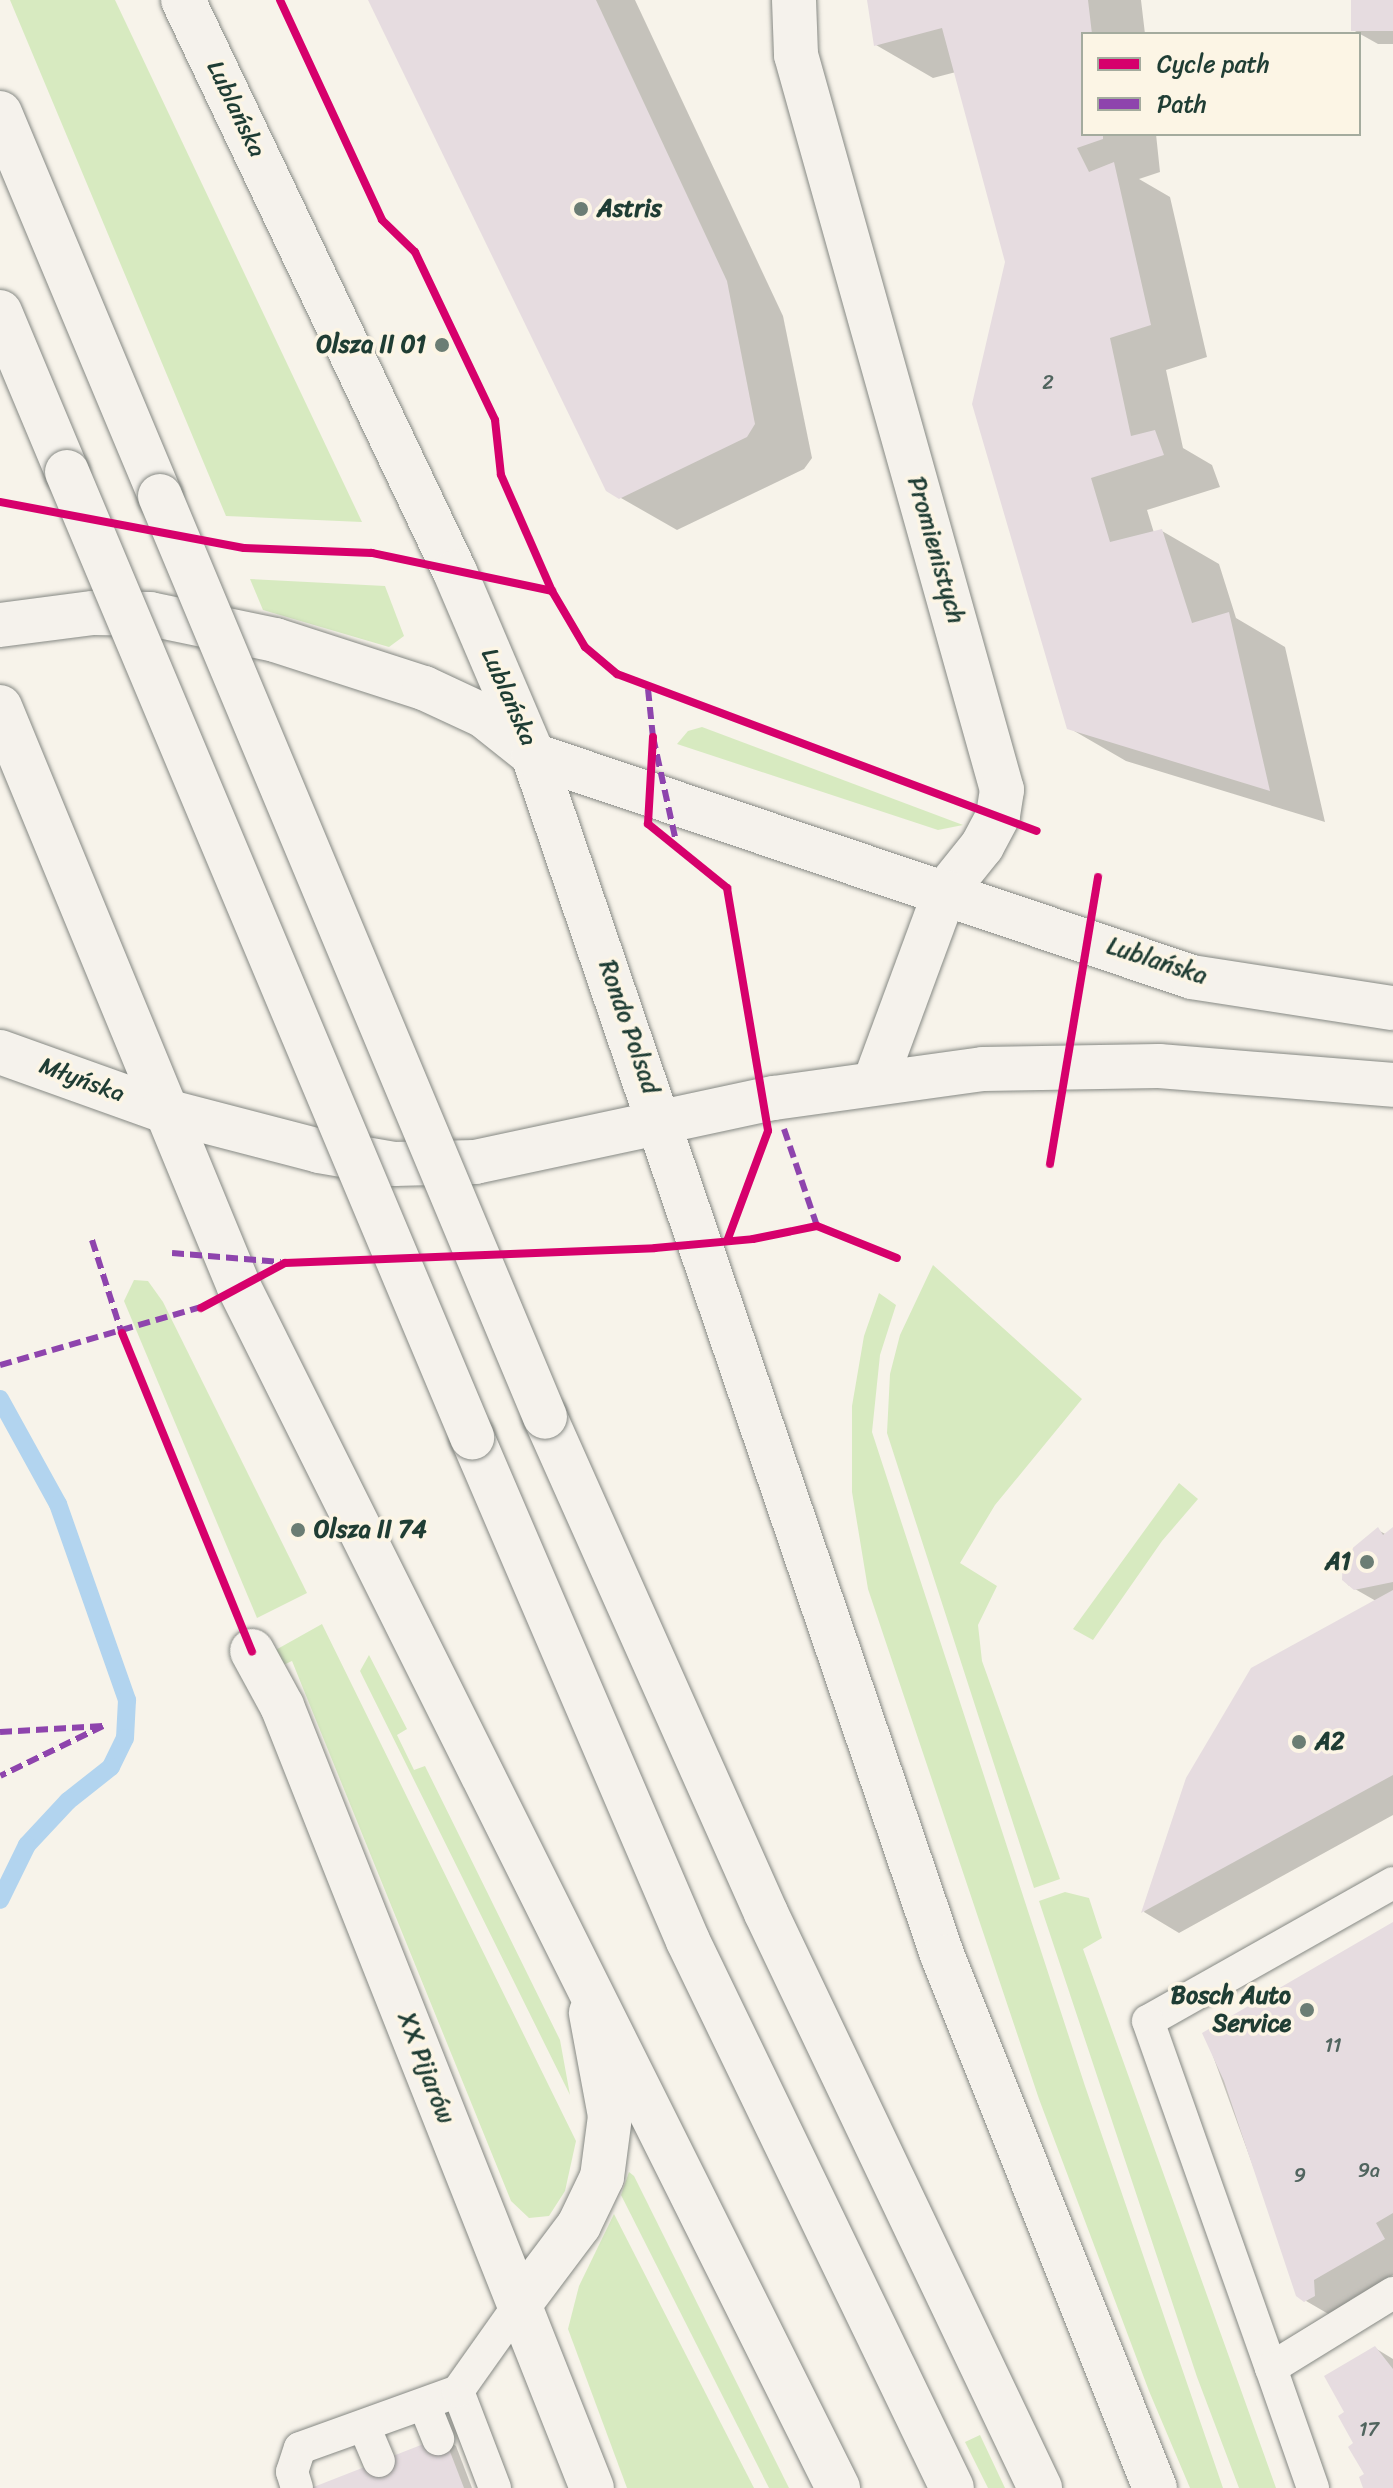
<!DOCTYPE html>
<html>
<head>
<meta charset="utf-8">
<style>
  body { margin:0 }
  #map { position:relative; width:1393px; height:2488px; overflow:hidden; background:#f7f3ea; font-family:Sriracha,sans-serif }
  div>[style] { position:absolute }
  .green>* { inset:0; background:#d7eac0 }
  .shadow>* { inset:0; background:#0003 }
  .stream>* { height:18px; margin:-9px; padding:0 9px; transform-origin:9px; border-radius:9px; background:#b2d4ef }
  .building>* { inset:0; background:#e6dce0; transform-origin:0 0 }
  .roads { filter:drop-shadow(0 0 2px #868984) drop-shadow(0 0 2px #868984) }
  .lane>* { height:32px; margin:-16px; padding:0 16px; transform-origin:16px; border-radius:16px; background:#f5f2ec }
  .street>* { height:44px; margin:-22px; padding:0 22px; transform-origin:22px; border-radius:22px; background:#f5f2ec }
  .secondary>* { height:44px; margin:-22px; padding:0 22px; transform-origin:22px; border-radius:22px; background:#f5f2ec }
  .primary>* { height:44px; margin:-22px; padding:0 22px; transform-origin:22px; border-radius:22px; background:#f5f2ec }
  .bridges { filter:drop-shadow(0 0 2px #868984) drop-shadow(0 0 2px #868984) }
  .primary-bridge>* { height:44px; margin:-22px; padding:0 22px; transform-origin:22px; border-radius:22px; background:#f5f2ec }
  .quiet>* { height:6px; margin-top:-3px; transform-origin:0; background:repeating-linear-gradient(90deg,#8e44ad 0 12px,transparent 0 18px) }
  .cycleway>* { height:8px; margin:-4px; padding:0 4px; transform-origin:4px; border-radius:4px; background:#d6006c }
  .dots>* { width:22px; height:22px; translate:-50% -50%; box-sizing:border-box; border:4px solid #fcf5e5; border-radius:50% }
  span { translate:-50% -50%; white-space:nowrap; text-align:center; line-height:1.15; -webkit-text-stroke:7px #fcf5e5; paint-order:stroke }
  .number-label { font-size:20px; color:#51655f }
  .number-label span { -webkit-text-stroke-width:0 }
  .street-label { font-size:24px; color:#1f3d34 }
  .poi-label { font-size:24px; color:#1f3d34; font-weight:700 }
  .left { translate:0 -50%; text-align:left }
  .right { translate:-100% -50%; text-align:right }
  .legend { position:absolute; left:1081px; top:32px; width:280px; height:104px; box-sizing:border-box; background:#fcf5e5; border:2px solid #a4ab9e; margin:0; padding:10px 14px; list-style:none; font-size:24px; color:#1f3d34 }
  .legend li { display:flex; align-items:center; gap:16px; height:40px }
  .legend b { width:40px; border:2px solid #a4ab9e }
</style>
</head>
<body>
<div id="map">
  <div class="green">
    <div style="clip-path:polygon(10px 0,115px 0,362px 522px,226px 516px)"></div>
    <div style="clip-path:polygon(250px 579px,385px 586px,404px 636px,389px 647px,263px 610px)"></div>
    <div style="clip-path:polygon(702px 727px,963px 825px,938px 830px,677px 744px,688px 731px)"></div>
    <div style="clip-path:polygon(933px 1265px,1082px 1399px,995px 1505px,960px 1563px,997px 1586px,978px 1625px,982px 1661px,1060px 1879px,1034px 1888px,887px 1433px,890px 1374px,900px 1335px)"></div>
    <div style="clip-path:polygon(134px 1280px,148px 1281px,163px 1302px,307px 1593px,257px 1618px,124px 1301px)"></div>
    <div style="clip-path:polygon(879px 1293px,896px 1305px,880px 1355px,872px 1432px,1085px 2086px,1223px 2488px,1190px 2488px,1149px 2391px,1039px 2099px,868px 1589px,852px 1492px,852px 1406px,864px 1336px)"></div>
    <div style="clip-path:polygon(1179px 1483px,1198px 1499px,1162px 1541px,1093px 1640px,1073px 1629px)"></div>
    <div style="clip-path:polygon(322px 1624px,576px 2141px,565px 2191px,549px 2216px,529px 2218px,511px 2201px,292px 1661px,279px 1667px,272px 1652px)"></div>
    <div style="clip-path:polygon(369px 1655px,407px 1729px,397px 1735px,414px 1770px,425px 1766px,560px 2040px,570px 2095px,360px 1671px)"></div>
    <div style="clip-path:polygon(1065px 1892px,1089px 1898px,1102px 1938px,1083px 1949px,1276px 2488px,1239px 2488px,1197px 2377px,1039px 1901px)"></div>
    <div style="clip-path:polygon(629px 2172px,634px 2176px,789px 2488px,769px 2488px,621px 2195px)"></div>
    <div style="clip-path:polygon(614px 2214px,754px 2488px,627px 2488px,568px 2329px,579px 2286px)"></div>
    <div style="clip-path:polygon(980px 2435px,1005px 2488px,988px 2488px,965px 2442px)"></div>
  </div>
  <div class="shadow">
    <div style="clip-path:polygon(372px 0,635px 0,783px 316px,812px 458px,804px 469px,677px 530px,607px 490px)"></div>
    <div style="clip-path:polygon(869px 0,1141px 0,1145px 34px,1083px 34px,1083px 134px,1156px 134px,1160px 172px,1139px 179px,1170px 197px,1207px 357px,1166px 370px,1183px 448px,1212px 465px,1220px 487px,1147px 510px,1154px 533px,1162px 531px,1219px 564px,1236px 618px,1285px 647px,1325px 822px,1126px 761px,1069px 728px,1007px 262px,956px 72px,933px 78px,876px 45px)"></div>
    <div style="clip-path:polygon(1353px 0,1393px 0,1393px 44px,1378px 44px,1353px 30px)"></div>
    <div style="clip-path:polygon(1378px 1530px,1387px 1535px,1393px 1531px,1393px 1815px,1179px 1933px,1144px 1912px,1188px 1779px,1376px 1601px,1348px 1585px,1342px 1568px,1345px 1557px)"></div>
    <div style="clip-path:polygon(1393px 1924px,1393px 2275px,1350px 2300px,1348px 2320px,1337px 2319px,1301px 2298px,1205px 2034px)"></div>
    <div style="clip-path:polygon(1375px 2348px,1393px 2359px,1393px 2488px,1365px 2488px,1366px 2474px,1347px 2413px)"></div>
    <div style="clip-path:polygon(444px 2439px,456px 2446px,472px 2488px,316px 2488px)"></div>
  </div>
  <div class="stream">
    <div style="left:0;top:1399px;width:120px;rotate:61.1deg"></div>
    <div style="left:58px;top:1504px;width:208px;rotate:70.6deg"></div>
    <div style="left:127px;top:1700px;width:38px;rotate:93deg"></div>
    <div style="left:125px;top:1738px;width:32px;rotate:116deg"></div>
    <div style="left:111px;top:1767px;width:55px;rotate:141.7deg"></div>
    <div style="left:68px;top:1801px;width:60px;rotate:133deg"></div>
    <div style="left:27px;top:1845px;width:61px;rotate:116.1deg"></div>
  </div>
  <div class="building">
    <div style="clip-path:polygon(368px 0,596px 0,727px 281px,755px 424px,747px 437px,619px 499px,606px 491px)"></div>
    <div style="clip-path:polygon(867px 0,1088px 0,1092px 34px,1083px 34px,1083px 134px,1103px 134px,1103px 139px,1077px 148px,1089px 172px,1114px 162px,1151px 325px,1110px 338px,1131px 436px,1155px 430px,1164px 455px,1091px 478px,1110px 542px,1162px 529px,1192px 623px,1229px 612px,1270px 791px,1067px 729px,972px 404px,1005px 262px,942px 28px,874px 46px)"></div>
    <div style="left:1351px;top:0;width:42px;height:31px"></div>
    <div style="clip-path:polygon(1378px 1527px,1383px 1535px,1393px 1527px,1393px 1582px,1354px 1590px,1342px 1580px,1343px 1556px)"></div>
    <div style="clip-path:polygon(1393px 1590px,1393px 1775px,1141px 1913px,1186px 1778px,1251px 1668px)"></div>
    <div style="clip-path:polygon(1393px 1922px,1393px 2213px,1376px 2223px,1385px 2239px,1314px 2280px,1315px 2296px,1304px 2302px,1296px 2296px,1224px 2081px,1202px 2033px)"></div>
    <div style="clip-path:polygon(1375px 2346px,1393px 2369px,1393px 2488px,1363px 2488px,1359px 2477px,1364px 2474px,1348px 2447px,1353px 2443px,1338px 2416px,1344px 2412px,1324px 2376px)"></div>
    <div style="clip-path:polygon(444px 2436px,464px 2488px,311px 2488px)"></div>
  </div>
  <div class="roads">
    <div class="lane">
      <div style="left:1393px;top:1883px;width:281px;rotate:150.6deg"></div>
      <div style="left:1148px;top:2021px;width:368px;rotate:70.5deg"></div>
      <div style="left:1271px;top:2368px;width:143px;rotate:-31.6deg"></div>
      <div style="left:1271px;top:2368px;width:127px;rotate:70.7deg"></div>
      <div style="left:424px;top:2404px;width:38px;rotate:68deg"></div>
      <div style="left:364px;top:2426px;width:38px;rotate:67deg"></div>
      <div style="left:297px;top:2488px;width:17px;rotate:-107deg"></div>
      <div style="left:292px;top:2472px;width:25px;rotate:-72deg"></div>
      <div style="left:300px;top:2448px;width:168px;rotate:-19.8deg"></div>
      <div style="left:495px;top:2488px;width:104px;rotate:-110.9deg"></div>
      <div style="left:458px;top:2391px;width:105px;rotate:-54.7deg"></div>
    </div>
    <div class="street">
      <div style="left:794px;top:0;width:55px;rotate:87.9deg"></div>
      <div style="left:796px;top:55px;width:763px;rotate:74.34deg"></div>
      <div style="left:1002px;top:790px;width:26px;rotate:99deg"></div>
      <div style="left:998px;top:816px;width:34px;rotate:118deg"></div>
      <div style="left:982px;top:846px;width:59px;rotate:128.8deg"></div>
      <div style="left:945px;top:892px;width:202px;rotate:110.3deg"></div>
      <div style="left:252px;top:1651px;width:63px;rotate:61.4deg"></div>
      <div style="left:282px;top:1706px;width:841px;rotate:68.38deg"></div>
      <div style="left:519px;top:2305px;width:100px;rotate:-53.1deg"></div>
      <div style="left:579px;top:2225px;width:53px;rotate:-64.4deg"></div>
      <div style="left:602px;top:2177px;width:62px;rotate:-82.5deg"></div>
      <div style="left:610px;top:2116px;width:105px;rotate:-100.5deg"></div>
    </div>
    <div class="secondary">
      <div style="left:183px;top:0;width:633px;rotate:64.57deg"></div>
      <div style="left:455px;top:572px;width:199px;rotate:66.9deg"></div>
      <div style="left:533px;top:755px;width:1270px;rotate:71.17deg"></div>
      <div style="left:943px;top:1957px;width:572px;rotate:68.24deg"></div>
      <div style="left:0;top:625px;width:94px;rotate:-7.4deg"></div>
      <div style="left:93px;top:613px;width:57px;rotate:1deg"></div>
      <div style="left:150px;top:614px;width:128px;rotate:11.7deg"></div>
      <div style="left:275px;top:640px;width:157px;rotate:17.9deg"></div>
      <div style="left:424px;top:688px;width:66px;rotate:25deg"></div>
      <div style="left:484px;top:716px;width:63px;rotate:38.5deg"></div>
      <div style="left:533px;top:755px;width:695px;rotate:18.62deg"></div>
      <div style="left:1192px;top:977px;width:203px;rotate:8.8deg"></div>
      <div style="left:0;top:707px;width:627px;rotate:67.6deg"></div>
      <div style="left:239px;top:1287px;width:1342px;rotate:63.49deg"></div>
      <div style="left:0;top:1052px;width:172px;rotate:19.7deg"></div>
      <div style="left:162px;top:1110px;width:162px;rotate:14.6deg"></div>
      <div style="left:319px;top:1151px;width:76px;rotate:9.8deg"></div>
      <div style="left:394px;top:1164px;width:81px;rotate:-1.4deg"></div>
      <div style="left:475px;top:1162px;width:306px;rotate:-12.1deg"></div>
      <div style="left:774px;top:1098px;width:211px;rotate:-7.9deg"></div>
      <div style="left:983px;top:1069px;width:176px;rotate:-1deg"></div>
      <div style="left:1159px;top:1066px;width:235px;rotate:4.6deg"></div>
    </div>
    <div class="primary">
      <div style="left:0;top:113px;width:415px;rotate:67.3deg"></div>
      <div style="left:0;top:312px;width:173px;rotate:67.3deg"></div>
      <div style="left:545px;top:1417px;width:543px;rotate:65.98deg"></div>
      <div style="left:766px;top:1913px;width:637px;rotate:64.52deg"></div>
      <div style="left:472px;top:1437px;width:548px;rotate:66.8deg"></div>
      <div style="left:688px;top:1941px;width:607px;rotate:64.24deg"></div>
    </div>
  </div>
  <div class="bridges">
    <div class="primary-bridge">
      <div style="left:67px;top:472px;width:1047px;rotate:67.23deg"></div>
      <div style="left:160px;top:496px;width:998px;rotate:67.31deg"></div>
    </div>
  </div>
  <div class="quiet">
    <div style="left:648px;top:689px;width:48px;rotate:84.1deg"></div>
    <div style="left:653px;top:737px;width:107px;rotate:77.6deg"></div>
    <div style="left:784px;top:1129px;width:102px;rotate:71.2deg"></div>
    <div style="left:92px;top:1240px;width:102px;rotate:72.3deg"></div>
    <div style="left:172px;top:1253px;width:109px;rotate:4.7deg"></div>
    <div style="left:0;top:1365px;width:216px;rotate:-16.1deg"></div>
    <div style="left:0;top:1732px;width:103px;rotate:-3.3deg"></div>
    <div style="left:103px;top:1726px;width:114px;rotate:154.1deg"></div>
  </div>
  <div class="cycleway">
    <div style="left:280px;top:0;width:242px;rotate:65.1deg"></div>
    <div style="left:382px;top:220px;width:46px;rotate:44.1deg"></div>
    <div style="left:415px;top:252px;width:186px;rotate:64.5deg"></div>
    <div style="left:495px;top:420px;width:55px;rotate:83.8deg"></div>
    <div style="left:501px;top:475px;width:127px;rotate:66.3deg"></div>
    <div style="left:0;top:502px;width:248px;rotate:10.7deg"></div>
    <div style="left:244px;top:548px;width:128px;rotate:2.2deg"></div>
    <div style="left:372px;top:553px;width:184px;rotate:11.9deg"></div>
    <div style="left:552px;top:591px;width:65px;rotate:59.5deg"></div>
    <div style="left:585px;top:647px;width:42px;rotate:40.2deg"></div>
    <div style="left:617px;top:674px;width:448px;rotate:20.5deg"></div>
    <div style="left:653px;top:737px;width:87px;rotate:93.3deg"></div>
    <div style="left:648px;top:824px;width:102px;rotate:39deg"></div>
    <div style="left:727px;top:888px;width:246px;rotate:80.4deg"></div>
    <div style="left:768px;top:1131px;width:117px;rotate:110.4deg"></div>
    <div style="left:1050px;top:1164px;width:291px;rotate:-80.5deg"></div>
    <div style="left:201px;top:1308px;width:95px;rotate:-28.2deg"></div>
    <div style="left:285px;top:1263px;width:370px;rotate:-2.3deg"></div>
    <div style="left:655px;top:1248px;width:98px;rotate:-5.2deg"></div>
    <div style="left:753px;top:1239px;width:65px;rotate:-11.5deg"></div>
    <div style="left:817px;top:1226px;width:86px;rotate:21.8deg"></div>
    <div style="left:122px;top:1333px;width:344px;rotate:67.8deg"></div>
  </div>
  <div class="dots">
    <div style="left:581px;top:209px;background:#6b7d74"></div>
    <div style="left:442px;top:345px;background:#6b7d74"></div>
    <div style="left:298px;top:1530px;background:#6b7d74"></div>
    <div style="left:1367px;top:1562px;background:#6b7d74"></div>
    <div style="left:1299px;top:1742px;background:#6b7d74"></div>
    <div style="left:1307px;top:2010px;background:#6b7d74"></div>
  </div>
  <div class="number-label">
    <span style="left:1048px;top:382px">2</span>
    <span style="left:1333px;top:2045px">11</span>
    <span style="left:1369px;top:2170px">9a</span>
    <span style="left:1300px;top:2175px">9</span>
    <span style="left:1369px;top:2429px">17</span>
  </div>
  <div class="street-label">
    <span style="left:236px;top:109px;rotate:64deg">Lublańska</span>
    <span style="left:936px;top:550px;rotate:74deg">Promienistych</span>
    <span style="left:509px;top:697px;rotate:66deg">Lublańska</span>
    <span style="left:1157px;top:961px;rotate:18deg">Lublańska</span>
    <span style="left:629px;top:1027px;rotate:71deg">Rondo Polsad</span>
    <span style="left:82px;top:1080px;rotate:20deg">Młyńska</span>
    <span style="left:426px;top:2068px;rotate:69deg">XX Pijarów</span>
  </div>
  <div class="poi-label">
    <span class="left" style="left:597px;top:209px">Astris</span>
    <span class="right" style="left:426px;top:345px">Olsza II 01</span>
    <span class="left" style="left:314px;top:1530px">Olsza II 74</span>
    <span class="right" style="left:1351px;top:1562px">A1</span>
    <span class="left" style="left:1315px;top:1742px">A2</span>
    <span class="right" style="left:1291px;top:2010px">Bosch Auto<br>Service</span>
  </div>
  <ul class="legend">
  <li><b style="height:10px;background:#d6006c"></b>Cycle path</li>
  <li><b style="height:10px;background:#8e44ad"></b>Path</li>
  </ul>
</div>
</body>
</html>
